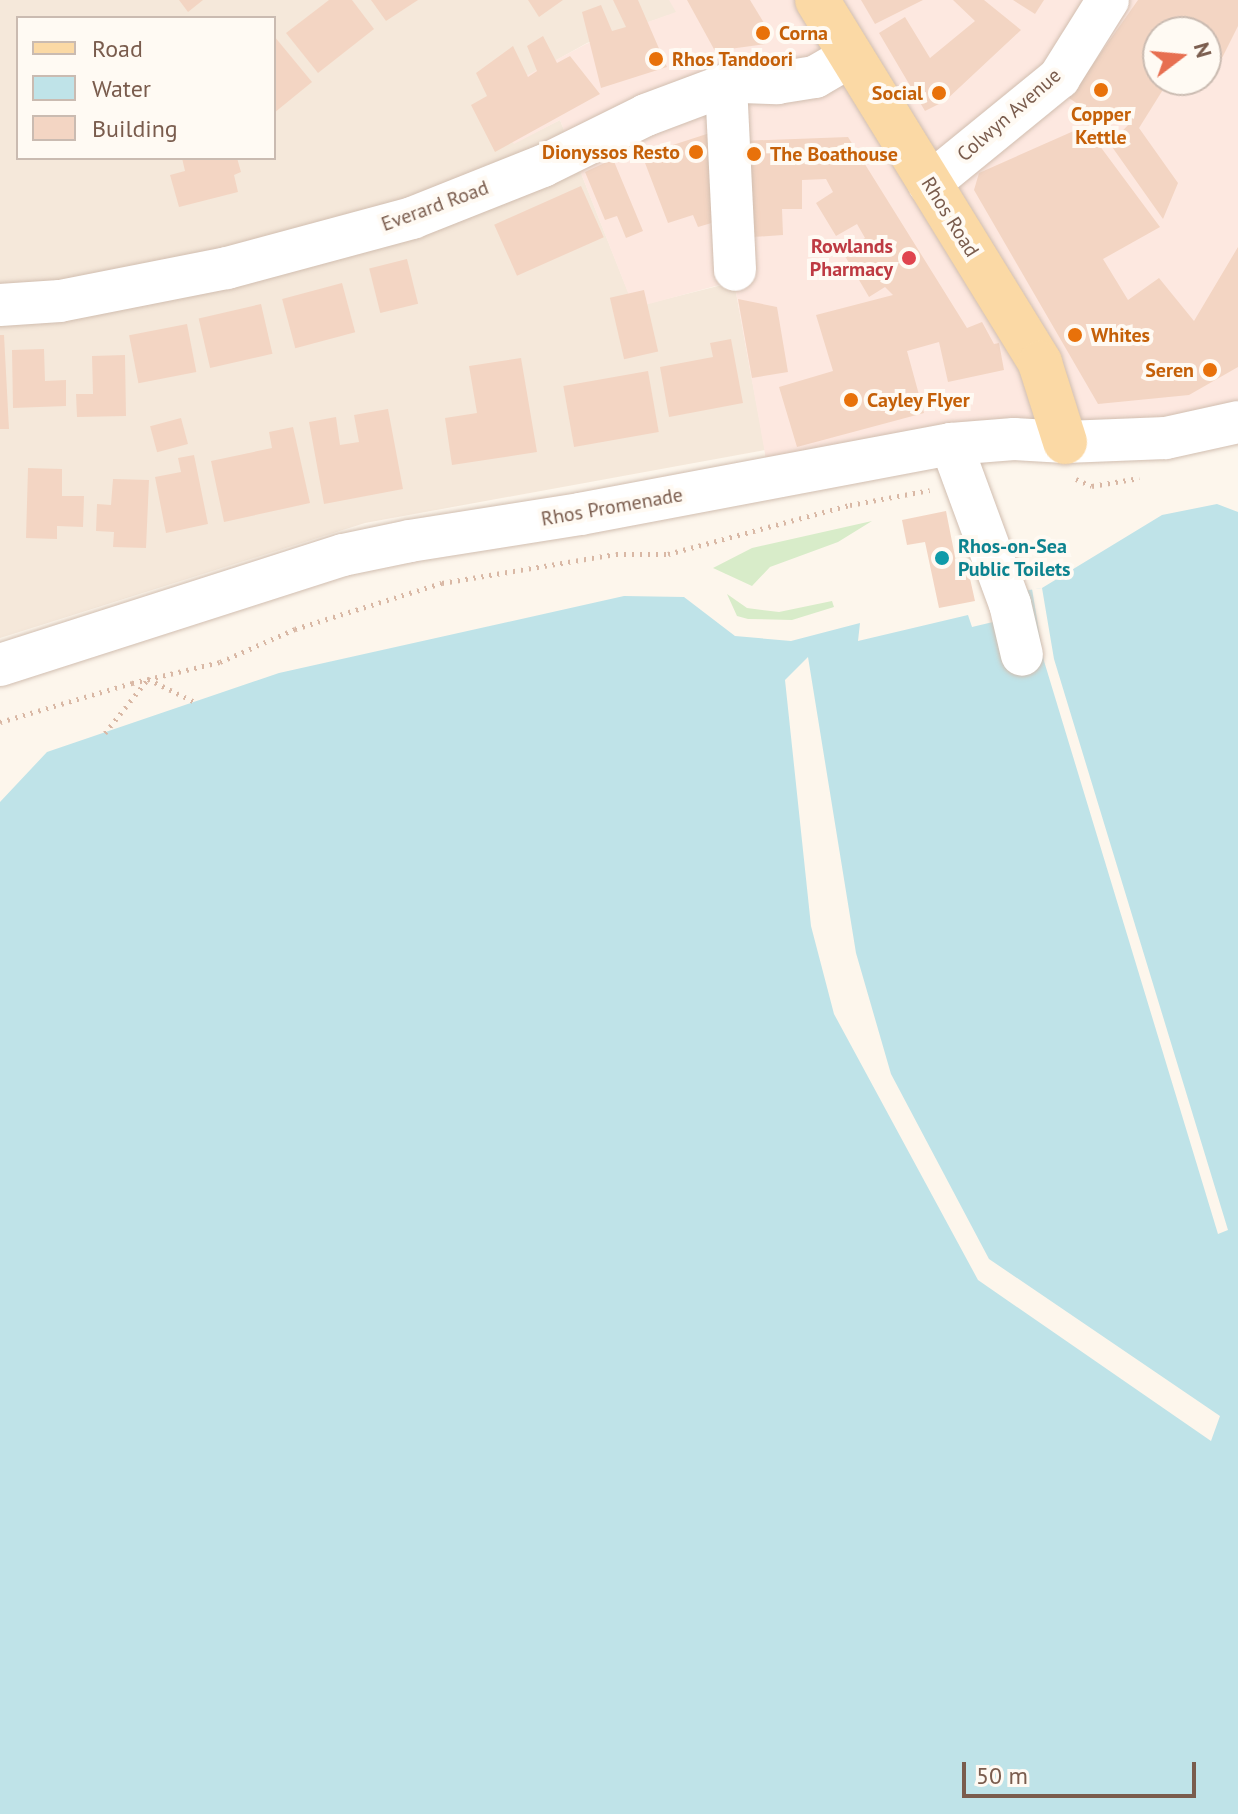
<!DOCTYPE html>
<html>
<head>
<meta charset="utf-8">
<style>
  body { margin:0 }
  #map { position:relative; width:1238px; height:1814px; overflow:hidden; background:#fdf6ec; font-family:"PT Sans",sans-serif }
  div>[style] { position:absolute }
  .residential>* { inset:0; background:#f5e8da }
  .commercial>* { inset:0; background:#fde8e0 }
  .green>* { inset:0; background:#d8ecc9 }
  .water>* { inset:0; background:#bfe3e8 }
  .pier>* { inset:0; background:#fdf6ec }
  .building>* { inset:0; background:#f3d5c3; transform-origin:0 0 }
  .path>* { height:5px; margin-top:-2.5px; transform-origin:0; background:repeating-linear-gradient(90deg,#d9b8a5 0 2px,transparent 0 8px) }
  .roads { filter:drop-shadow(0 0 2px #d1beb0) drop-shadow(0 0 2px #d1beb0) }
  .minor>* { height:42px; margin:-21px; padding:0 21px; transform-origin:21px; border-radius:21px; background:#fff }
  .major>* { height:44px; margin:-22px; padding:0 22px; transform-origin:22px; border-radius:22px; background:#fbd9a5 }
  .dots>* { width:22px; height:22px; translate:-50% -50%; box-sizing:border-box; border:4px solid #fffaf3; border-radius:50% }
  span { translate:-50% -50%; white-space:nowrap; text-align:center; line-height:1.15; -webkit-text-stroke:8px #fffaf3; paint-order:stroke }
  .food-label { font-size:20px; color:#c56008; font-weight:700 }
  .left { translate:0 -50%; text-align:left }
  .right { translate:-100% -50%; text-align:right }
  .street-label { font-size:20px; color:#7a5c4d }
  .health-label { font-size:20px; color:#be3a42; font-weight:700 }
  .culture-label { font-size:20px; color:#0d838f; font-weight:700 }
  .legend { position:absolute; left:16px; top:16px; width:260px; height:144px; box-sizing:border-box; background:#fffaf3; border:2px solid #cabbb1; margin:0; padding:10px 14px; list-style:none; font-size:24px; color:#7a5c4d }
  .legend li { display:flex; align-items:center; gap:16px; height:40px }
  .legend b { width:40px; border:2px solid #cabbb1 }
  .north { position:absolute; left:1142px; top:16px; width:80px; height:80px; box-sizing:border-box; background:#fffaf3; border:2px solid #cabbb1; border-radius:50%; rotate:74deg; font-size:22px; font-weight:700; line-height:32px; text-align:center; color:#7a5c4d }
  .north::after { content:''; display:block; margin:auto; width:28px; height:36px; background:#e76f51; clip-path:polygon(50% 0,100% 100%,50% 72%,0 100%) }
  .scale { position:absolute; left:962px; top:1762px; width:234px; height:36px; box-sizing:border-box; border:4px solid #7a5c4d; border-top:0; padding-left:10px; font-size:24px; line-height:28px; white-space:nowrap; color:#7a5c4d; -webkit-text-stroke:6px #fffaf3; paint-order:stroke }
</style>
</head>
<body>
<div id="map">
  <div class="residential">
    <div style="clip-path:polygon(evenodd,0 0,671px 0,678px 12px,587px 43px,479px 103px,514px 143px,560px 120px,634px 307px,734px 282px,765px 450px,365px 523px,0 638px,0 0,18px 18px,274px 18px,274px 158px,18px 158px,18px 18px)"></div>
  </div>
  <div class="commercial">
    <div style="clip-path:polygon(evenodd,669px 0,1238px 0,1238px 422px,769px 476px,734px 281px,634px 308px,560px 120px,514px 144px,477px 102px,586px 44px,676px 12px,669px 0,1158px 32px,1206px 32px,1206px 80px,1158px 80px,1158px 32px)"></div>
  </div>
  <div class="green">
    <div style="clip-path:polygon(872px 521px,838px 542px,770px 567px,752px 586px,713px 568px,752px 548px)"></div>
    <div style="clip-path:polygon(727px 594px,747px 608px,779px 612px,832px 601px,834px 607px,792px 620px,748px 619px,737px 616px)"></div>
  </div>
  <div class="water">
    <div style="clip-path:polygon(1217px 504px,1238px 512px,1238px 1814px,0 1814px,0 802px,47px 752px,279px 673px,624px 596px,684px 597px,735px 636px,791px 641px,860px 623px,858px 641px,968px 615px,972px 627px,993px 622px,1023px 591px,1042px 588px,1162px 515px)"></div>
  </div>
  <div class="pier">
    <div style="clip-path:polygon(1042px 588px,1054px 659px,1228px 1230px,1218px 1234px,1044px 661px,1032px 589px)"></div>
    <div style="clip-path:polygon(808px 657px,856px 953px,891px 1074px,989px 1259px,1220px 1416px,1211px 1441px,978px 1280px,834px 1014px,811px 926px,785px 680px)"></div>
  </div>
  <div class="building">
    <div style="clip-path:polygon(179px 0,203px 0,188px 12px)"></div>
    <div style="clip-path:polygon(329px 0,352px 0,374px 29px,318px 73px,286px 33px)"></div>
    <div style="clip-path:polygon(371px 0,418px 0,386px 21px)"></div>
    <div style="clip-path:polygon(528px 0,563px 0,539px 17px)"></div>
    <div style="clip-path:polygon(613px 0,638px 0,667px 67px,601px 88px,582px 12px,601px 5px,612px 31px,626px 27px)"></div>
    <div style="clip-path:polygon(687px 0,750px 0,770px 33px,765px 44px,715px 51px)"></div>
    <div style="clip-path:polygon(861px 0,923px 0,875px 24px)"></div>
    <div style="clip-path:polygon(953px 0,984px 0,1021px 30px,945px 101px,925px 111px,879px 33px,905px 17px,930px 58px,975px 21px)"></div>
    <div style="clip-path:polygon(1013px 0,1044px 0,1035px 14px)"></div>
    <div style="clip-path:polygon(1138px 0,1238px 0,1238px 26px,1220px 62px,1206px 52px,1206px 32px,1158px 32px,1158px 80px,1169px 80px,1139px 128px,1178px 183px,1163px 219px,1110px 144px,1129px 124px,1109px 111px,1103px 121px,1069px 98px)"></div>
    <div style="clip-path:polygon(274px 36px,312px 82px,274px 113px)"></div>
    <div style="clip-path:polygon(543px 36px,557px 63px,570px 56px,600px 94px,495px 152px,471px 105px,487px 96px,476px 73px,513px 46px,528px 77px,537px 71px,527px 46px)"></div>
    <div style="clip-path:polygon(1085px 126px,1160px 227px,1103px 259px,1128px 300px,1159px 278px,1194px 321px,1238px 247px,1238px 367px,1189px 395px,1098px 404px,974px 190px,979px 173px)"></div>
    <div style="clip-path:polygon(719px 130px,725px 219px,698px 227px,693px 215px,668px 223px,642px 155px)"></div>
    <div style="clip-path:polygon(848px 137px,967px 328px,982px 322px,994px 344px,999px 343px,1004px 370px,948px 382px,939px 342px,907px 351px,924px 413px,797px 447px,779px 387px,833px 371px,816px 315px,893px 295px,885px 287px,869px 297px,842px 251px,865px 238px,857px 224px,836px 236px,816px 203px,833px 192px,826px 179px,802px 180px,802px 209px,782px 209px,783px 235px,753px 237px,739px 141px)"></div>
    <div style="clip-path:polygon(182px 158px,237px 158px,241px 172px,234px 175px,238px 192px,179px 207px,170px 175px,185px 171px)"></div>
    <div style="clip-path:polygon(613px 159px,643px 231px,626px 238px,617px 216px,605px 220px,585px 172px)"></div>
    <div style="left:581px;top:186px;width:56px;height:95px;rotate:66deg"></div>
    <div style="left:407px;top:259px;width:46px;height:39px;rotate:76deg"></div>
    <div style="left:342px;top:283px;width:51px;height:62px;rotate:75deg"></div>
    <div style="left:644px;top:290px;width:63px;height:35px;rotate:77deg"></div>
    <div style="clip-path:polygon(738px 299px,777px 307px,788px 372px,752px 378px)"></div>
    <div style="left:261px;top:304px;width:51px;height:64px;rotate:77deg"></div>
    <div style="left:187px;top:324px;width:49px;height:59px;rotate:79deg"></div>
    <div style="clip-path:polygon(0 335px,4px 335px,9px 429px,0 429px)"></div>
    <div style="clip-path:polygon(731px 339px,743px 403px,669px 417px,660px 367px,713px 357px,710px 343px)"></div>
    <div style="clip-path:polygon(44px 349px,45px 381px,66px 380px,66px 406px,13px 408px,12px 350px)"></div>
    <div style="clip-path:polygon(125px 355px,126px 416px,77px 417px,76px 394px,93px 394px,92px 356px)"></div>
    <div style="clip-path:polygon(521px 358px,537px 452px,452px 465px,445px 418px,477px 413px,469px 366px)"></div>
    <div style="left:648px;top:371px;width:62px;height:86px;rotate:80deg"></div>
    <div style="clip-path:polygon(388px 409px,403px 489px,324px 504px,309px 422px,336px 417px,340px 445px,359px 442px,354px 415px)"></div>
    <div style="left:181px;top:418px;width:27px;height:32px;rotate:75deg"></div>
    <div style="clip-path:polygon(293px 427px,310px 503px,224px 522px,211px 461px,272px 448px,269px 432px)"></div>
    <div style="clip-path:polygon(194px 455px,208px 524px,166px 533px,155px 477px,181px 472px,178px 458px)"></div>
    <div style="clip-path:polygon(28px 468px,62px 469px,62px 496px,84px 496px,83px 527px,57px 526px,57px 539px,26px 538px)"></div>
    <div style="clip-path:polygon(113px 479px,149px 480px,146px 548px,113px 547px,114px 532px,96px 531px,97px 504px,111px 505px)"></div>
    <div style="clip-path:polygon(946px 511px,959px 577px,969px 574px,975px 601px,939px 608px,925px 542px,907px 545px,902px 520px)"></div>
  </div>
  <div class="path">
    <div style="left:1076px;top:479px;width:17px;rotate:24deg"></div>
    <div style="left:1092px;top:486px;width:48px;rotate:-9.7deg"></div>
    <div style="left:0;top:722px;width:138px;rotate:-16.5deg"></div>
    <div style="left:132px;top:683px;width:90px;rotate:-13.4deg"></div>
    <div style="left:220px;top:662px;width:82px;rotate:-23.7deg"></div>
    <div style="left:295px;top:629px;width:154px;rotate:-17.4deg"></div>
    <div style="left:442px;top:583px;width:176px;rotate:-9.5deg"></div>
    <div style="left:616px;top:554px;width:52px"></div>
    <div style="left:668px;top:554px;width:188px;rotate:-15.1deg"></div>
    <div style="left:850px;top:505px;width:81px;rotate:-10.6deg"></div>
    <div style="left:105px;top:733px;width:69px;rotate:-51.5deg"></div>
    <div style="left:148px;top:679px;width:52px;rotate:26.1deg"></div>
  </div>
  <div class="roads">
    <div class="minor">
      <div style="left:726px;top:85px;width:185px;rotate:87.2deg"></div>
      <div style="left:929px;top:184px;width:168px;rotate:-39.2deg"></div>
      <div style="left:1059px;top:78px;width:92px;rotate:-57.9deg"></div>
      <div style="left:0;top:305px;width:60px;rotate:-3.8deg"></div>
      <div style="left:60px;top:301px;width:170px;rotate:-11.2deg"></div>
      <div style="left:227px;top:268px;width:192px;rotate:-15.1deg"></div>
      <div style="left:412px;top:218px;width:141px;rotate:-21.7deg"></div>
      <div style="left:543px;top:166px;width:115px;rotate:-26.3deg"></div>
      <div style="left:646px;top:115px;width:85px;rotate:-20.6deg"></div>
      <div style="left:726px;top:85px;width:16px;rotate:-11deg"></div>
      <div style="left:742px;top:82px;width:35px;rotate:2deg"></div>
      <div style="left:777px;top:83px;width:38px;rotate:-9deg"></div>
      <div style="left:815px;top:77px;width:42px;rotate:-30.3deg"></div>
      <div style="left:951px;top:444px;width:171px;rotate:69.8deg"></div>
      <div style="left:1010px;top:604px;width:52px;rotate:76.8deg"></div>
      <div style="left:0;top:665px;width:360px;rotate:-17.8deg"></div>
      <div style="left:343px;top:555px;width:68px;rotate:-11.8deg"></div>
      <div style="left:410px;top:541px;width:172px;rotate:-9deg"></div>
      <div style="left:580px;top:514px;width:378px;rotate:-10.7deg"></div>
      <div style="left:951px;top:444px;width:63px;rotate:-4.5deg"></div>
      <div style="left:1014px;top:439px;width:51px;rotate:3.4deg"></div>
      <div style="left:1065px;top:442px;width:101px;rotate:-2.3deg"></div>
      <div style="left:1166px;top:438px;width:74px;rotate:-12.5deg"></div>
    </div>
    <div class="major">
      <div style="left:817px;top:0;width:426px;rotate:58.4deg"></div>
      <div style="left:1040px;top:363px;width:83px;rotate:72.4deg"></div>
    </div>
  </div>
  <div class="dots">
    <div style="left:763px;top:33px;background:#e8710a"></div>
    <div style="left:656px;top:59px;background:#e8710a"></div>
    <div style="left:1101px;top:90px;background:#e8710a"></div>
    <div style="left:939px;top:93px;background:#e8710a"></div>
    <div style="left:696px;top:152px;background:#e8710a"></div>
    <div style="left:754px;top:154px;background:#e8710a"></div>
    <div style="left:909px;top:258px;background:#e0444e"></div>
    <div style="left:1075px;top:335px;background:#e8710a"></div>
    <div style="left:1210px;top:370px;background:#e8710a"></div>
    <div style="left:851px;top:400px;background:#e8710a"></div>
    <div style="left:942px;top:558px;background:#0f9aa8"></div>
  </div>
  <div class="food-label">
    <span class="left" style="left:779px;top:33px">Corna</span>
    <span class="left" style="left:672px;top:59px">Rhos Tandoori</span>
    <span class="right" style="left:923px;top:93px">Social</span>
    <span style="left:1101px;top:126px">Copper<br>Kettle</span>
    <span class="right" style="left:680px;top:152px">Dionyssos Resto</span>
    <span class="left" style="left:770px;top:154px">The Boathouse</span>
    <span class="left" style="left:1091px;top:335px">Whites</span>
    <span class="right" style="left:1194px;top:370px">Seren</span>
    <span class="left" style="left:867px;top:400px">Cayley Flyer</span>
  </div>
  <div class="street-label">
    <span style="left:1009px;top:115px;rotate:-41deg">Colwyn Avenue</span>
    <span style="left:435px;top:206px;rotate:-20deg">Everard Road</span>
    <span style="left:950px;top:217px;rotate:58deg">Rhos Road</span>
    <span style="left:612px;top:507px;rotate:-10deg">Rhos Promenade</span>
  </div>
  <div class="health-label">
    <span class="right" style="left:893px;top:258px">Rowlands<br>Pharmacy</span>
  </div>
  <div class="culture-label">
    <span class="left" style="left:958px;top:558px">Rhos-on-Sea<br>Public Toilets</span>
  </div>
  <ul class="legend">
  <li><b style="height:10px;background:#fbd9a5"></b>Road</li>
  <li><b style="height:22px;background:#bfe3e8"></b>Water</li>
  <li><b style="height:22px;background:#f3d5c3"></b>Building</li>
  </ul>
  <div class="north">N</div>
  <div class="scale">50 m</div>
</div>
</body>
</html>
